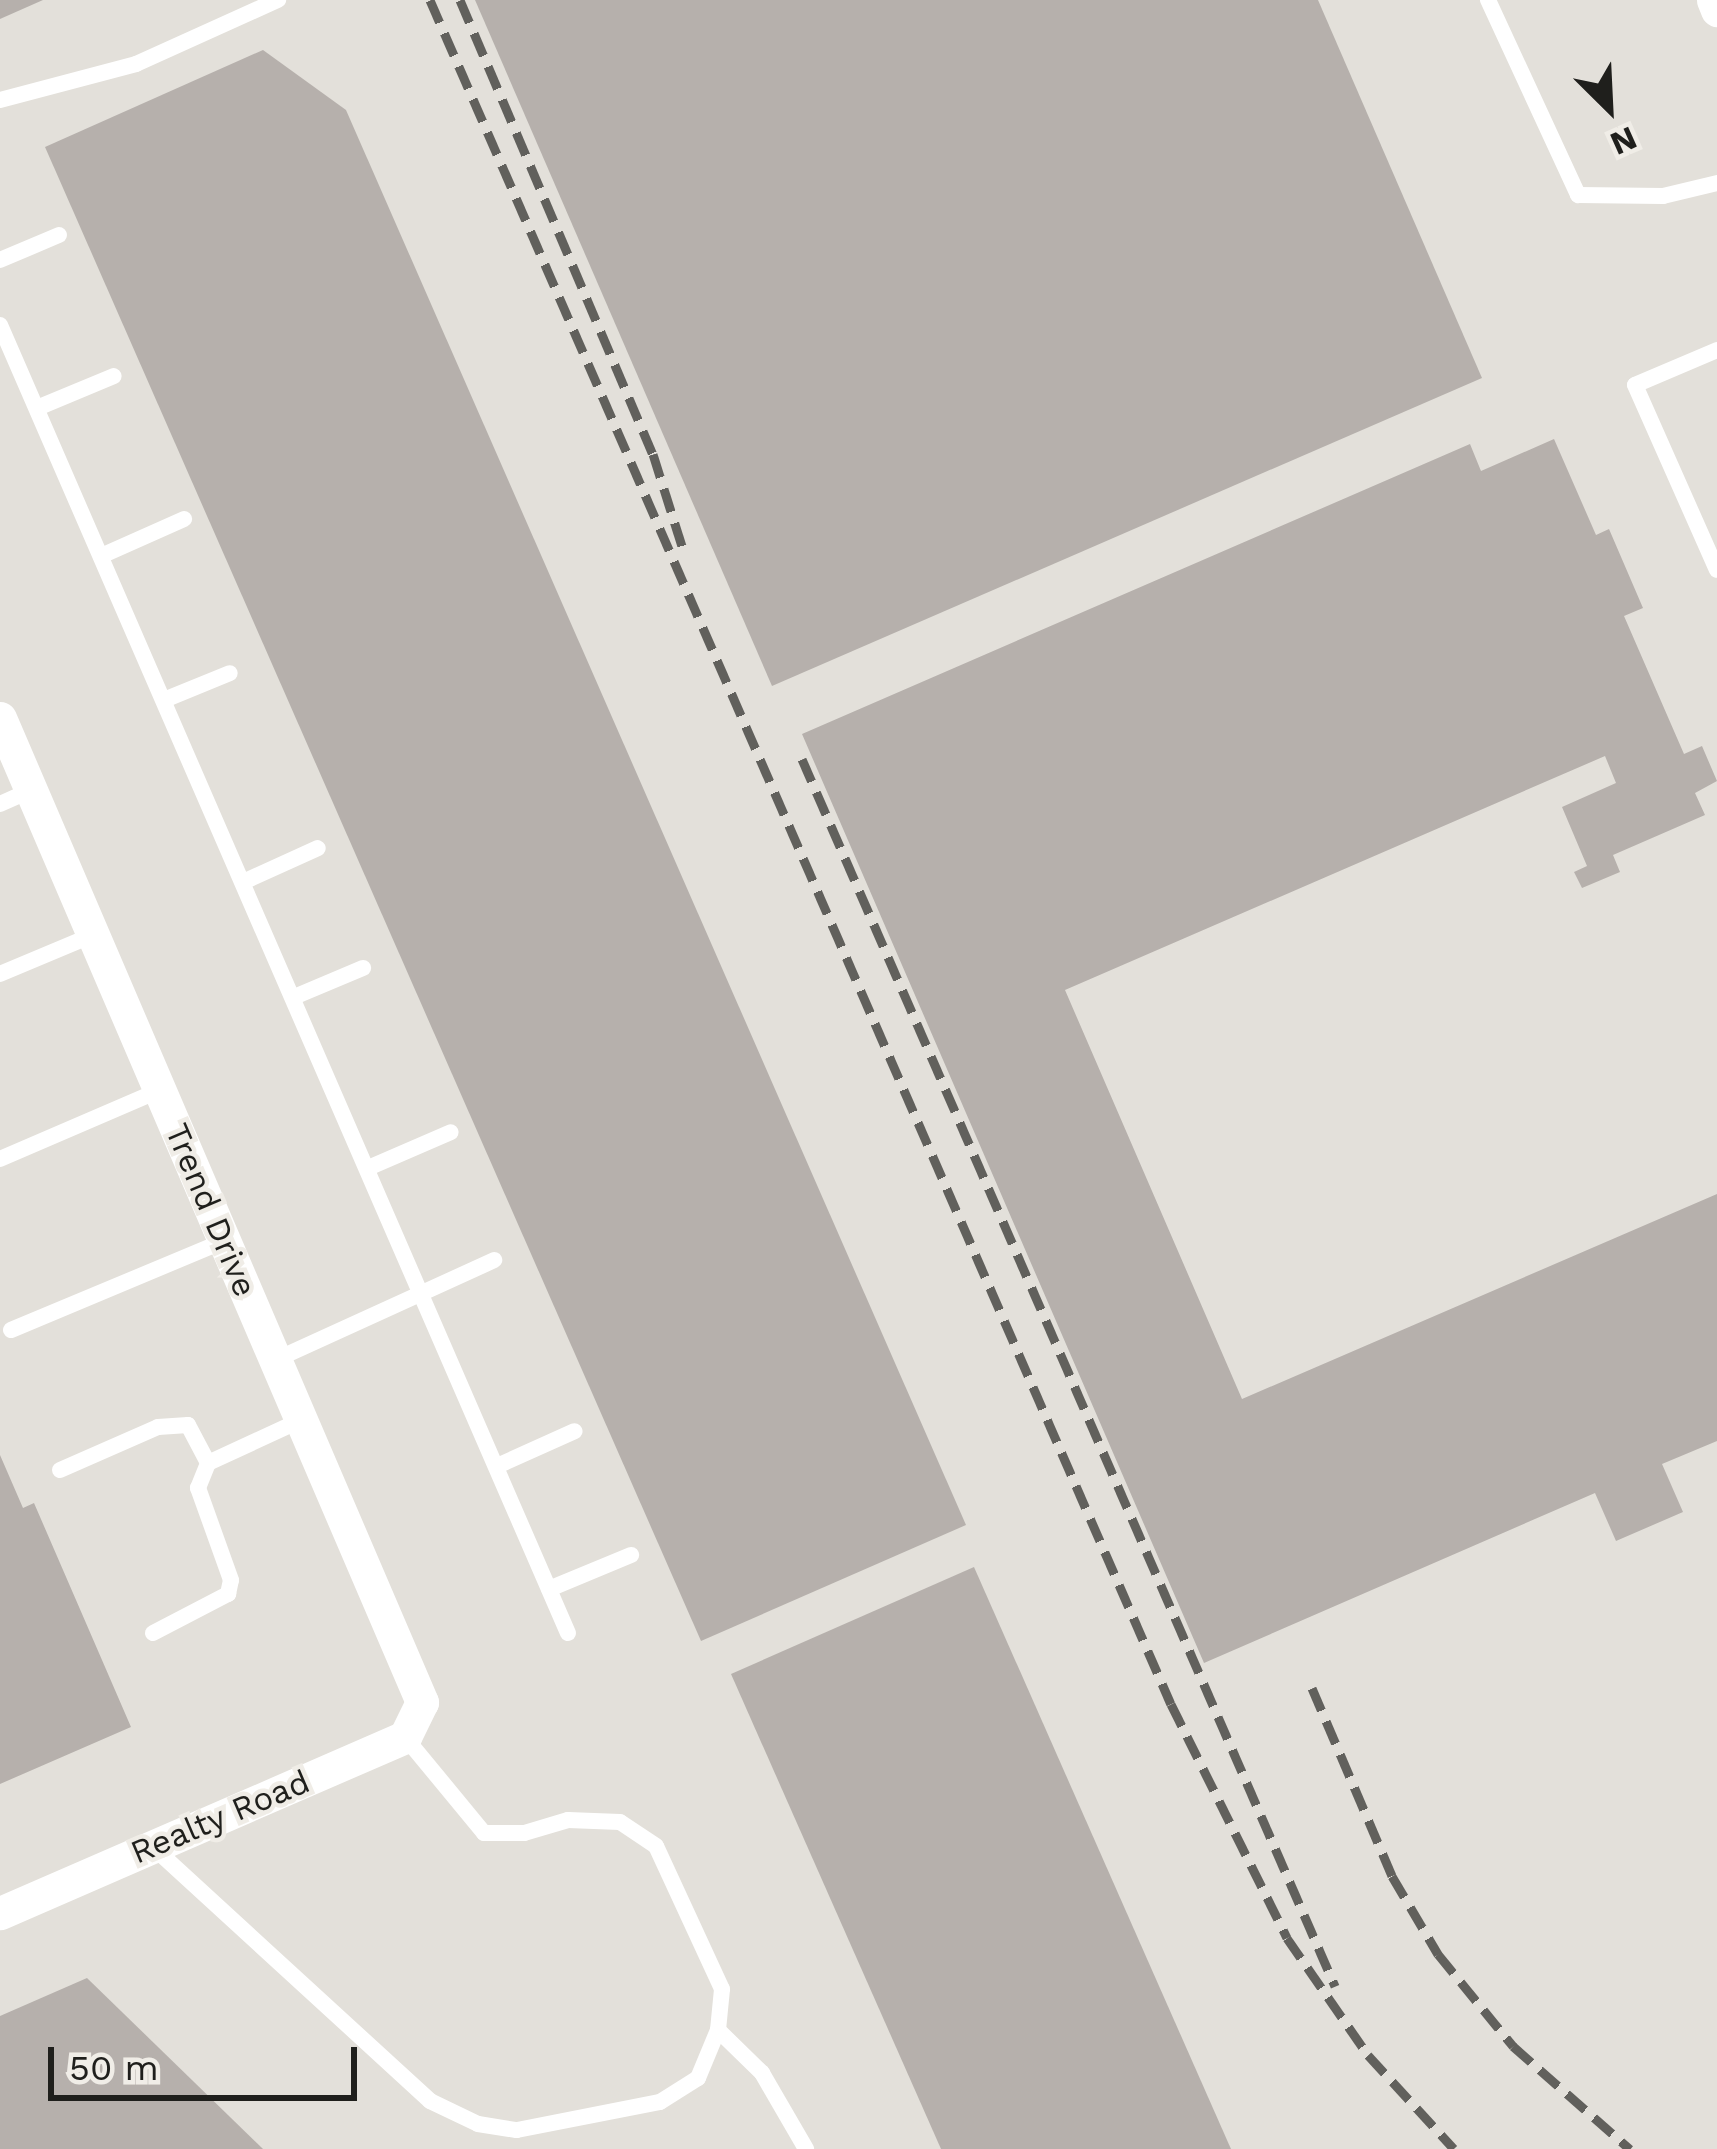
<!DOCTYPE html>
<html>
<head>
<meta charset="utf-8">
<style>
  body { margin:0 }
  #map { position:relative; width:1717px; height:2149px; overflow:hidden; background:#e3e0da; font-family:"Work Sans",sans-serif }
  div>[style] { position:absolute }
  .building>* { inset:0; background:#b6b0ac }
  .lane>* { height:16px; margin:-8px; padding:0 8px; transform-origin:8px; border-radius:8px; background:#fff }
  .street>* { height:33px; margin:-16.5px; padding:0 16.5px; transform-origin:16.5px; border-radius:16.5px; background:#fff }
  .rail>* { height:9px; margin-top:-4.5px; transform-origin:0; background:repeating-linear-gradient(90deg,#61605c 0 24px,transparent 0 36px) }
  span { translate:-50% -50%; white-space:nowrap; text-align:center; line-height:1.15; -webkit-text-stroke:9px #f0ede7; paint-order:stroke }
  .street-label { font-size:33px; color:#1f1f1c }
  .north { position:absolute; left:1549px; top:48px; width:120px; height:120px; -webkit-text-stroke:9px #f0ede7; paint-order:stroke; rotate:156deg; font-size:33px; font-weight:700; line-height:48px; text-align:center; color:#1f1f1c }
  .north::after { content:''; display:block; margin:auto; width:42px; height:54px; background:#1f1f1c; clip-path:polygon(50% 0,100% 100%,50% 72%,0 100%) }
  .scale { position:absolute; left:48px; top:2047px; width:309px; height:54px; box-sizing:border-box; border:6px solid #1f1f1c; border-top:0; padding-left:15px; font-size:36px; line-height:42px; white-space:nowrap; color:#1f1f1c; -webkit-text-stroke:9px #f0ede7; paint-order:stroke }
</style>
</head>
<body>
<div id="map">
  <div class="building">
    <div style="clip-path:polygon(0 0,43px 0,0 19px)"></div>
    <div style="clip-path:polygon(475px 0,1318px 0,1482px 378px,772px 686px)"></div>
    <div style="clip-path:polygon(263px 50px,346px 110px,966px 1525px,701px 1641px,45px 147px)"></div>
    <div style="clip-path:polygon(1554px 439px,1596px 535px,1609px 529px,1643px 608px,1624px 616px,1684px 754px,1702px 746px,1717px 781px,1695px 793px,1705px 815px,1613px 855px,1620px 872px,1582px 888px,1574px 872px,1587px 866px,1562px 807px,1616px 783px,1605px 756px,1065px 990px,1242px 1399px,1717px 1194px,1717px 1441px,1662px 1464px,1683px 1512px,1616px 1541px,1595px 1493px,1204px 1663px,802px 734px,1470px 444px,1481px 471px)"></div>
    <div style="clip-path:polygon(0 1455px,23px 1508px,34px 1503px,131px 1727px,0 1784px)"></div>
    <div style="clip-path:polygon(974px 1567px,1231px 2149px,941px 2149px,731px 1674px)"></div>
    <div style="clip-path:polygon(87px 1978px,263px 2149px,0 2149px,0 2016px)"></div>
  </div>
  <div class="lane">
    <div style="left:1488px;top:0;width:215px;rotate:65.2deg"></div>
    <div style="left:1578px;top:195px;width:85px;rotate:0.7deg"></div>
    <div style="left:1663px;top:196px;width:56px;rotate:-13.5deg"></div>
    <div style="left:0;top:100px;width:141px;rotate:-14.8deg"></div>
    <div style="left:136px;top:64px;width:156px;rotate:-24.3deg"></div>
    <div style="left:0;top:260px;width:64px;rotate:-23deg"></div>
    <div style="left:0;top:325px;width:1426px;rotate:66.53deg"></div>
    <div style="left:1717px;top:350px;width:89px;rotate:156.9deg"></div>
    <div style="left:1635px;top:385px;width:202px;rotate:66.1deg"></div>
    <div style="left:37px;top:408px;width:83px;rotate:-22.6deg"></div>
    <div style="left:101px;top:556px;width:91px;rotate:-24deg"></div>
    <div style="left:164px;top:700px;width:71px;rotate:-22.2deg"></div>
    <div style="left:0;top:804px;width:34px;rotate:-24deg"></div>
    <div style="left:243px;top:882px;width:82px;rotate:-24.4deg"></div>
    <div style="left:0;top:974px;width:101px;rotate:-22.8deg"></div>
    <div style="left:294px;top:997px;width:75px;rotate:-22.8deg"></div>
    <div style="left:0;top:1159px;width:174px;rotate:-23.3deg"></div>
    <div style="left:368px;top:1168px;width:90px;rotate:-23.4deg"></div>
    <div style="left:11px;top:1330px;width:231px;rotate:-22.7deg"></div>
    <div style="left:275px;top:1360px;width:241px;rotate:-24.5deg"></div>
    <div style="left:497px;top:1466px;width:85px;rotate:-24.2deg"></div>
    <div style="left:60px;top:1470px;width:107px;rotate:-23.7deg"></div>
    <div style="left:158px;top:1427px;width:30px;rotate:-4deg"></div>
    <div style="left:188px;top:1425px;width:43px;rotate:62.2deg"></div>
    <div style="left:549px;top:1589px;width:89px;rotate:-22.5deg"></div>
    <div style="left:153px;top:1633px;width:85px;rotate:-27.5deg"></div>
    <div style="left:228px;top:1594px;width:14px;rotate:-78deg"></div>
    <div style="left:231px;top:1580px;width:98px;rotate:-109.7deg"></div>
    <div style="left:198px;top:1488px;width:27px;rotate:-68deg"></div>
    <div style="left:208px;top:1463px;width:102px;rotate:-24.8deg"></div>
    <div style="left:153px;top:1847px;width:376px;rotate:42.5deg"></div>
    <div style="left:430px;top:2101px;width:53px;rotate:25.6deg"></div>
    <div style="left:478px;top:2124px;width:39px;rotate:9deg"></div>
    <div style="left:517px;top:2130px;width:146px;rotate:-11.1deg"></div>
    <div style="left:660px;top:2102px;width:45px;rotate:-32.3deg"></div>
    <div style="left:698px;top:2078px;width:52px;rotate:-67.4deg"></div>
    <div style="left:718px;top:2030px;width:41px;rotate:-84.4deg"></div>
    <div style="left:722px;top:1989px;width:157px;rotate:-114.8deg"></div>
    <div style="left:656px;top:1846px;width:43px;rotate:-146.3deg"></div>
    <div style="left:620px;top:1822px;width:52px;rotate:-177.8deg"></div>
    <div style="left:568px;top:1820px;width:46px;rotate:163.5deg"></div>
    <div style="left:524px;top:1833px;width:40px;rotate:180deg"></div>
    <div style="left:484px;top:1833px;width:124px;rotate:-129.5deg"></div>
    <div style="left:718px;top:2030px;width:62px;rotate:44.3deg"></div>
    <div style="left:762px;top:2073px;width:88px;rotate:59.9deg"></div>
  </div>
  <div class="street">
    <div style="left:1713px;top:0;width:11px;rotate:68deg"></div>
    <div style="left:0;top:718px;width:1071px;rotate:66.79deg"></div>
    <div style="left:422px;top:1702px;width:39px;rotate:116deg"></div>
    <div style="left:405px;top:1737px;width:442px;rotate:156.5deg"></div>
  </div>
  <div class="rail">
    <div style="left:430px;top:0;width:1858px;rotate:66.5deg"></div>
    <div style="left:1171px;top:1704px;width:261px;rotate:63.6deg"></div>
    <div style="left:1287px;top:1938px;width:142px;rotate:55.3deg"></div>
    <div style="left:1368px;top:2055px;width:127px;rotate:47.5deg"></div>
    <div style="left:460px;top:0;width:493px;rotate:67deg"></div>
    <div style="left:653px;top:454px;width:100px;rotate:72.5deg"></div>
    <div style="left:802px;top:759px;width:1338px;rotate:66.52deg"></div>
    <div style="left:1312px;top:1688px;width:204px;rotate:66.9deg"></div>
    <div style="left:1392px;top:1876px;width:91px;rotate:59.5deg"></div>
    <div style="left:1438px;top:1954px;width:119px;rotate:50.8deg"></div>
    <div style="left:1513px;top:2046px;width:156px;rotate:41.4deg"></div>
  </div>
  <div class="street-label">
    <span style="left:211px;top:1210px;rotate:67deg">Trend Drive</span>
    <span style="left:220px;top:1817px;rotate:-23deg">Realty Road</span>
  </div>
  <div class="north">N</div>
  <div class="scale">50 m</div>
</div>
</body>
</html>
